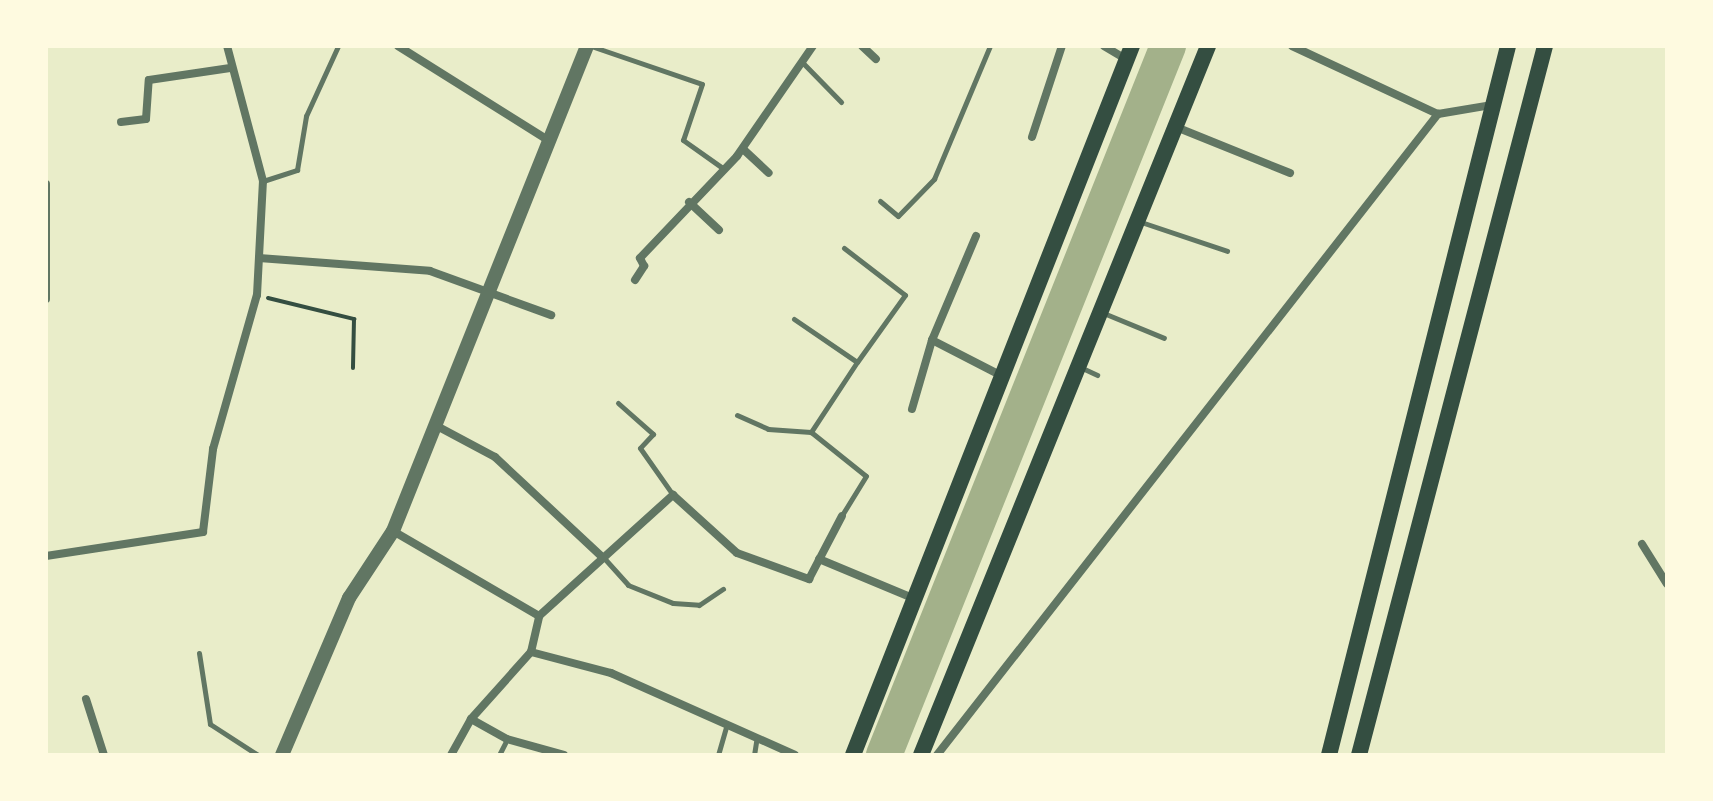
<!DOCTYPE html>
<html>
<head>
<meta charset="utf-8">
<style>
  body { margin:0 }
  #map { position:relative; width:1713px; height:801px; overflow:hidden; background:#e9edc9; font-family:Manrope,sans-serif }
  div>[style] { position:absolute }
  .river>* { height:36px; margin:-18px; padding:0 18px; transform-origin:18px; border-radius:18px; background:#a3b18a }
  .path>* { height:4px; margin:-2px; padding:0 2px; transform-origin:2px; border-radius:2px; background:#344e41 }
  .service>* { height:5px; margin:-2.5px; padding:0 2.5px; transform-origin:2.5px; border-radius:2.5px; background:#617663 }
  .minor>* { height:8px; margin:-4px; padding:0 4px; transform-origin:4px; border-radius:4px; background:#617663 }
  .tertiary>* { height:14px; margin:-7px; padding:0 7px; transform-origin:7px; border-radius:7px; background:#617663 }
  .secondary>* { height:16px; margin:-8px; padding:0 8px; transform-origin:8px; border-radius:8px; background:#344e41 }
  .primary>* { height:16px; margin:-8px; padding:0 8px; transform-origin:8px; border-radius:8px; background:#344e41 }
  span { translate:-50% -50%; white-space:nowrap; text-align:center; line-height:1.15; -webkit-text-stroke:7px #fefae0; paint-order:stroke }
  .frame { position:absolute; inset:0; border:48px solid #fefae0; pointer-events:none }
</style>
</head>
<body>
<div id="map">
  <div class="river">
    <div style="left:884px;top:755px;width:764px;rotate:-68.17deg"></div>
  </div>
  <div class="path">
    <div style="left:268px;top:298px;width:89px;rotate:13.7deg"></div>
    <div style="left:354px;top:319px;width:49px;rotate:91.2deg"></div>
  </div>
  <div class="service">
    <div style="left:591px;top:46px;width:117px;rotate:18.9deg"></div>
    <div style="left:702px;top:84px;width:59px;rotate:108.7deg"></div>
    <div style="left:683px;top:140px;width:50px;rotate:35.3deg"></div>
    <div style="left:802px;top:62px;width:56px;rotate:45.7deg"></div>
    <div style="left:263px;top:181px;width:36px;rotate:-18deg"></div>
    <div style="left:297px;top:170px;width:55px;rotate:-80.5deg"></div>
    <div style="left:306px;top:116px;width:77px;rotate:-65.4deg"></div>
    <div style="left:880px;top:201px;width:23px;rotate:40deg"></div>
    <div style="left:898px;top:216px;width:52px;rotate:-45.8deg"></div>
    <div style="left:934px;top:179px;width:144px;rotate:-67.2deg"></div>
    <div style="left:1138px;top:221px;width:94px;rotate:18.6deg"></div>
    <div style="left:844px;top:248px;width:77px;rotate:37.6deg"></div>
    <div style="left:905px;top:295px;width:82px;rotate:125.6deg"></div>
    <div style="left:1101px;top:312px;width:68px;rotate:22.4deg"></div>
    <div style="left:794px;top:319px;width:76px;rotate:34.3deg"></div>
    <div style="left:857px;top:362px;width:84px;rotate:123.3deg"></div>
    <div style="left:811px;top:432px;width:70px;rotate:38.7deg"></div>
    <div style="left:866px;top:476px;width:46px;rotate:121.6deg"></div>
    <div style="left:1080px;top:367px;width:19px;rotate:25deg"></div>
    <div style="left:618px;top:403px;width:47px;rotate:41.5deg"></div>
    <div style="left:653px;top:434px;width:19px;rotate:133deg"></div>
    <div style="left:640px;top:448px;width:57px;rotate:54.9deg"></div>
    <div style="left:737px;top:415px;width:34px;rotate:24deg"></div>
    <div style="left:768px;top:429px;width:43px;rotate:4deg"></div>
    <div style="left:604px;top:558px;width:36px;rotate:48deg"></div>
    <div style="left:628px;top:585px;width:48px;rotate:21.8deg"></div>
    <div style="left:673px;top:603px;width:26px;rotate:4deg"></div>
    <div style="left:699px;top:605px;width:29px;rotate:-34deg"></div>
    <div style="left:199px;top:653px;width:72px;rotate:81.2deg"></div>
    <div style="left:210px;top:724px;width:57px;rotate:32.9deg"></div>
    <div style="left:499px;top:755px;width:18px;rotate:-63deg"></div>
    <div style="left:718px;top:755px;width:32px;rotate:-74deg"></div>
    <div style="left:754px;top:755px;width:18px;rotate:-81deg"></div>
  </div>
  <div class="minor">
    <div style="left:398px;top:46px;width:175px;rotate:32.1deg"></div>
    <div style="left:862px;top:46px;width:19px;rotate:43deg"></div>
    <div style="left:1104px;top:46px;width:26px;rotate:31deg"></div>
    <div style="left:1292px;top:46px;width:161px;rotate:25deg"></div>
    <div style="left:121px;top:122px;width:25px;rotate:-7deg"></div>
    <div style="left:146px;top:119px;width:39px;rotate:-86deg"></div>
    <div style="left:149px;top:80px;width:82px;rotate:-8.4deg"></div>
    <div style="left:1176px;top:127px;width:123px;rotate:22deg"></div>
    <div style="left:1032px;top:137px;width:96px;rotate:-71.8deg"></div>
    <div style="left:743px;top:149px;width:35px;rotate:43deg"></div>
    <div style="left:46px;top:184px;width:115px;rotate:90deg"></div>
    <div style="left:689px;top:202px;width:41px;rotate:43deg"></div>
    <div style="left:976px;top:236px;width:113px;rotate:112.9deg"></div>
    <div style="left:932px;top:340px;width:79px;rotate:27.2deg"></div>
    <div style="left:259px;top:258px;width:171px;rotate:4.3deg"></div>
    <div style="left:430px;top:271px;width:129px;rotate:20deg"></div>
    <div style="left:635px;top:280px;width:17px;rotate:-57deg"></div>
    <div style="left:644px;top:266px;width:9px;rotate:-117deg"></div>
    <div style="left:640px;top:258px;width:141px;rotate:-46.4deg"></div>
    <div style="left:737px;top:156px;width:134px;rotate:-55.4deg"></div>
    <div style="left:912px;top:409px;width:72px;rotate:-73.8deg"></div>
    <div style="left:435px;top:425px;width:68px;rotate:28.1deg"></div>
    <div style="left:495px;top:457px;width:144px;rotate:43deg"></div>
    <div style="left:393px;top:531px;width:169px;rotate:30.2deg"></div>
    <div style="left:1642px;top:544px;width:47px;rotate:58deg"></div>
    <div style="left:46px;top:556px;width:159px;rotate:-8.7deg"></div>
    <div style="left:203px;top:532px;width:84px;rotate:-83.1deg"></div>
    <div style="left:213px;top:449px;width:160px;rotate:-74.1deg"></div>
    <div style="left:257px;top:295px;width:114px;rotate:-87deg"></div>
    <div style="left:263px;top:181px;width:140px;rotate:-104.9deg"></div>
    <div style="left:819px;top:559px;width:104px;rotate:22.6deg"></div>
    <div style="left:531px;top:652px;width:37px;rotate:-77deg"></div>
    <div style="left:539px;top:616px;width:181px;rotate:-42.1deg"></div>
    <div style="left:673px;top:495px;width:86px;rotate:42.2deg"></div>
    <div style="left:737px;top:553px;width:77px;rotate:19.9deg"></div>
    <div style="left:809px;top:579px;width:71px;rotate:-62.4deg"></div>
    <div style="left:86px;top:699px;width:59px;rotate:72.2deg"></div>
    <div style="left:471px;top:719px;width:41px;rotate:29.1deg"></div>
    <div style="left:507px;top:739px;width:59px;rotate:15.7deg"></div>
    <div style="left:451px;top:755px;width:41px;rotate:-60.9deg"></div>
    <div style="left:471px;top:719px;width:90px;rotate:-48.2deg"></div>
    <div style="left:531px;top:652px;width:83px;rotate:14.7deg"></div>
    <div style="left:611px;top:673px;width:201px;rotate:24deg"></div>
    <div style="left:937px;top:755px;width:814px;rotate:-51.99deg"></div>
    <div style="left:1438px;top:114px;width:55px;rotate:-9.5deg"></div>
  </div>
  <div class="tertiary">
    <div style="left:282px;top:755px;width:171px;rotate:-66.9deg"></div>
    <div style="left:349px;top:598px;width:80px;rotate:-56.7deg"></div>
    <div style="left:393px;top:531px;width:522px;rotate:-68.2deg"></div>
  </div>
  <div class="secondary">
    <div style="left:853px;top:755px;width:762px;rotate:-68.52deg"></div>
    <div style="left:921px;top:755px;width:765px;rotate:-67.96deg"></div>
  </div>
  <div class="primary">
    <div style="left:1329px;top:755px;width:731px;rotate:-75.83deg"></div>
    <div style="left:1359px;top:755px;width:733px;rotate:-75.3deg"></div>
  </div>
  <div class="frame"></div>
</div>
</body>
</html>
